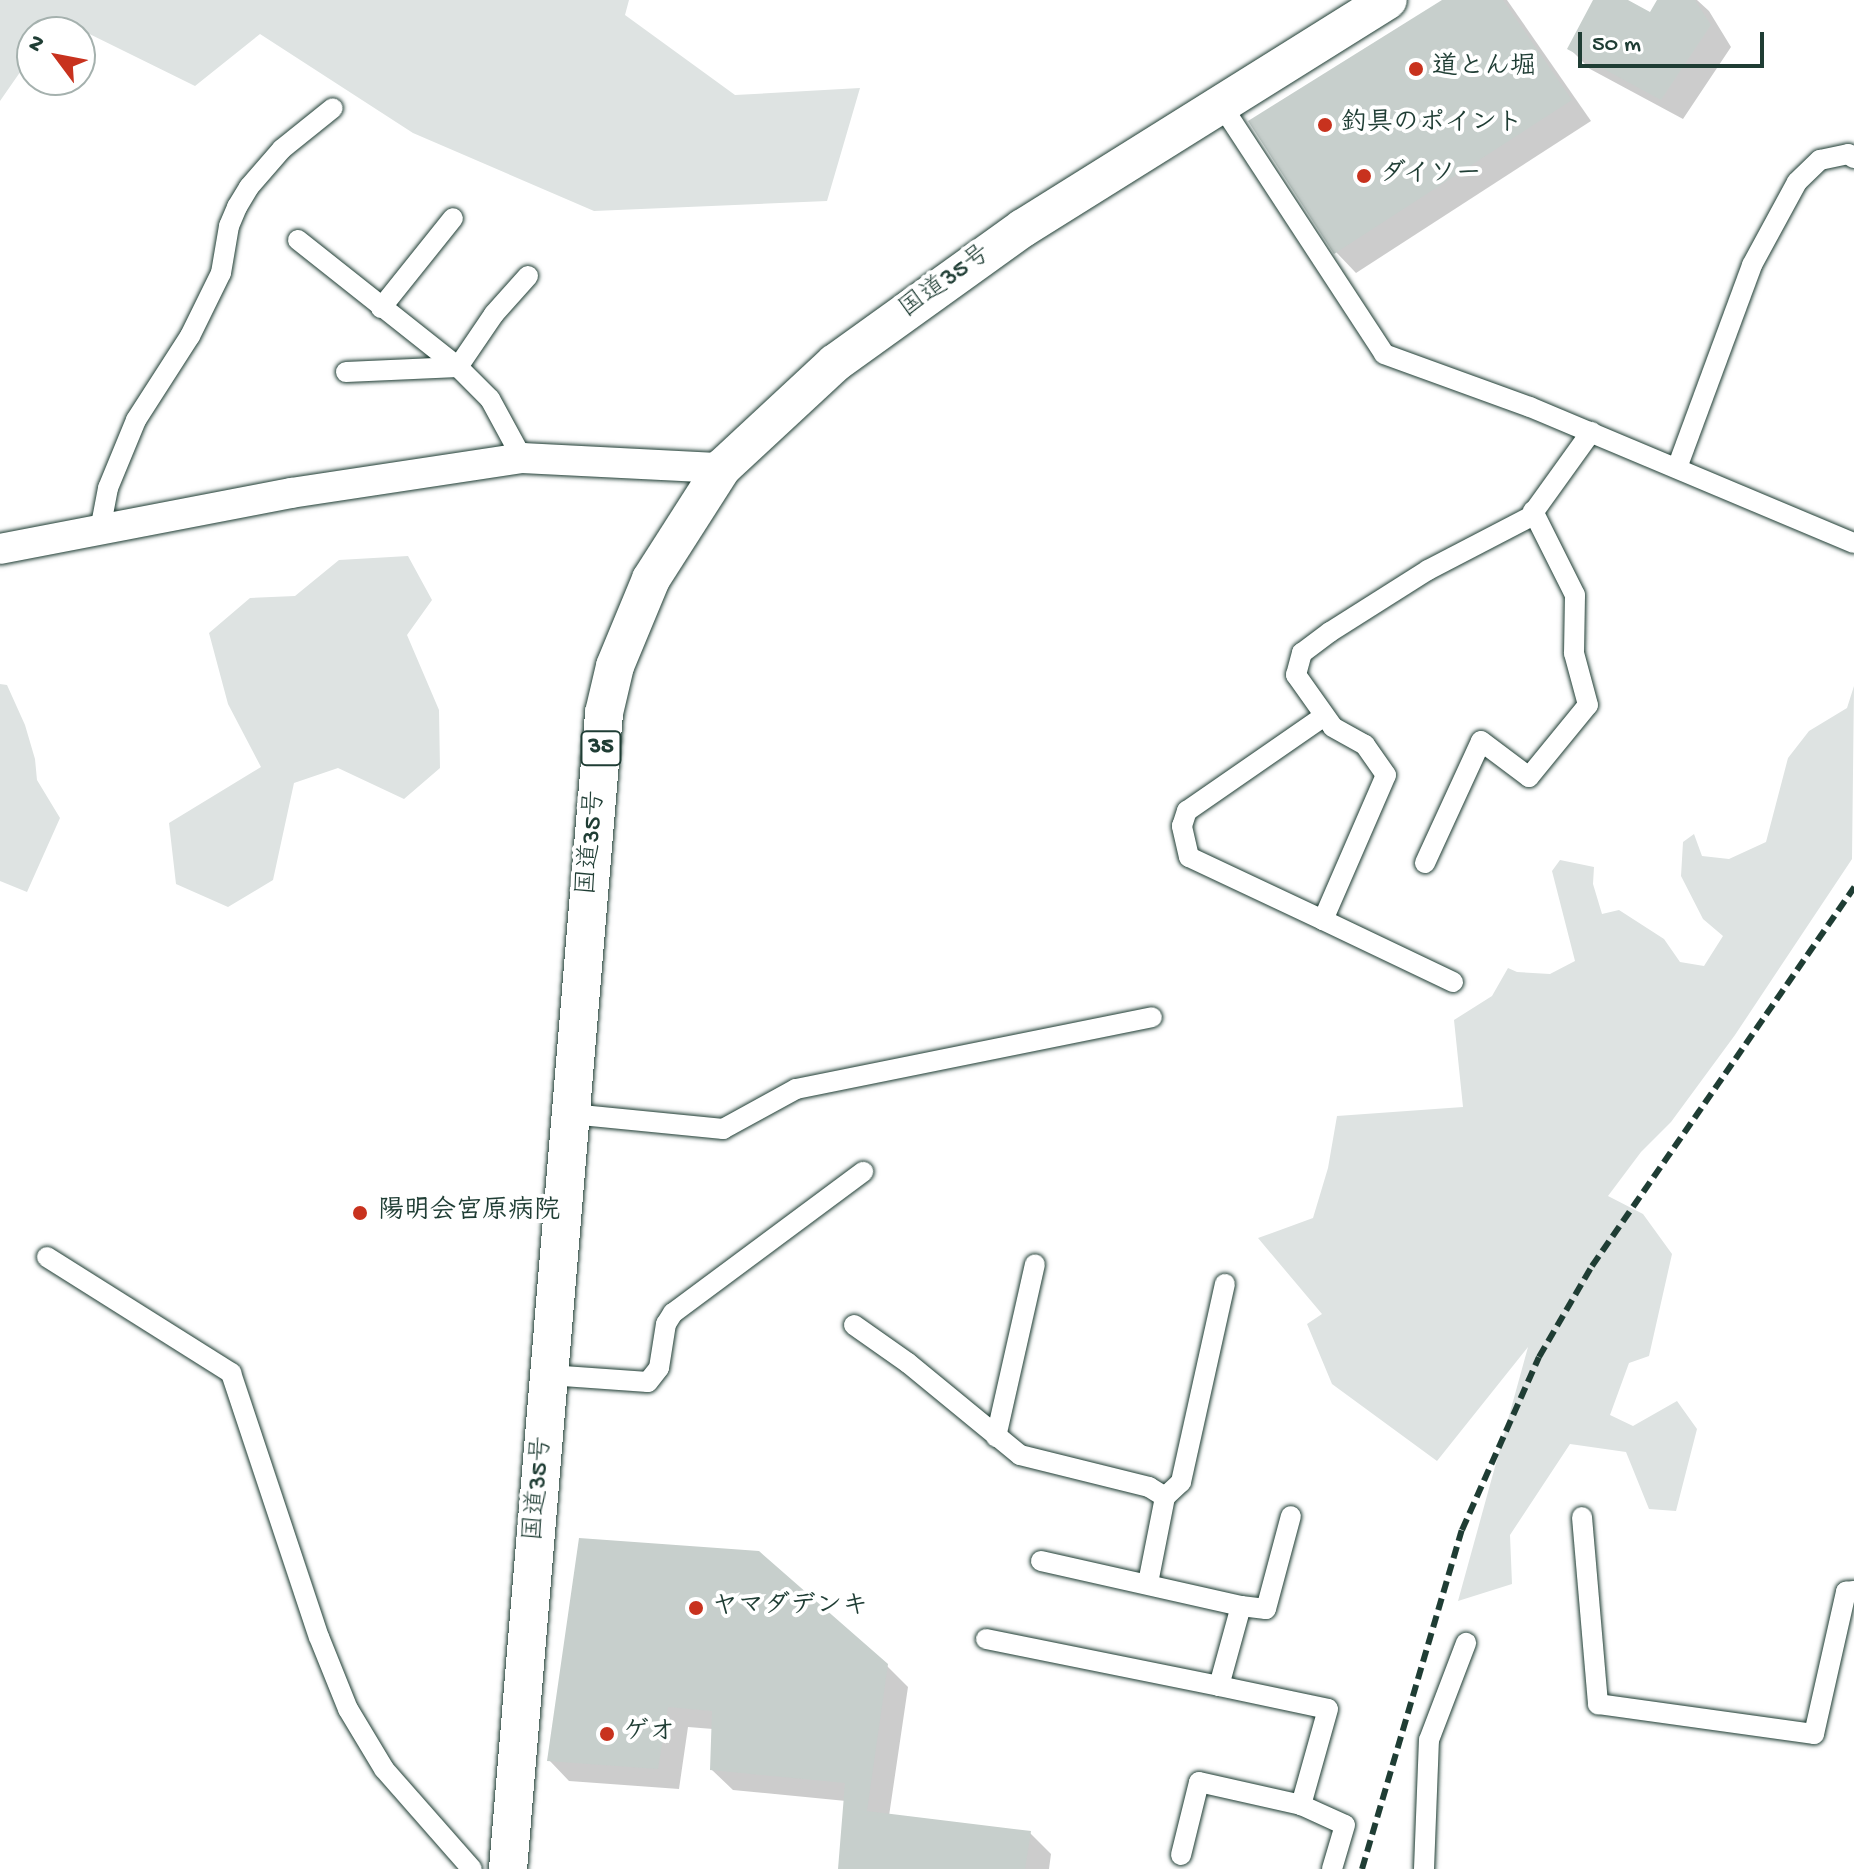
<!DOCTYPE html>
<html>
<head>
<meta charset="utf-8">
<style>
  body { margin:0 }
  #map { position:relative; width:1854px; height:1869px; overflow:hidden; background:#fff; font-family:"Gochi Hand","Klee One",sans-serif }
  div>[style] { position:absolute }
  .green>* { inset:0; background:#dee3e2 }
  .shadow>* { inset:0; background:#0003 }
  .building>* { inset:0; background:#c7cfcc }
  .roads { filter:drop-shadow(0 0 2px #1f3d34) drop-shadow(0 0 2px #1f3d34) }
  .street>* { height:20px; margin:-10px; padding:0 10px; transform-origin:10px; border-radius:10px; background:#fff }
  .secondary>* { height:30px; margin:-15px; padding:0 15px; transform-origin:15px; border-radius:15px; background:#fff }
  .highway>* { height:38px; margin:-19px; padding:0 19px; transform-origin:19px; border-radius:19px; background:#fff }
  .rail>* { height:6px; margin-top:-3px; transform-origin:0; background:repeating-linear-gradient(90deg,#1f3d34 0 12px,transparent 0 18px) }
  .dots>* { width:22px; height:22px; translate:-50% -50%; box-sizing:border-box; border:4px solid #fff; border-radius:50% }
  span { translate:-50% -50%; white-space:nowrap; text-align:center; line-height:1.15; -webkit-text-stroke:8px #fff; paint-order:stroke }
  .shield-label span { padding:2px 6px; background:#fff; border:2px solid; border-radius:6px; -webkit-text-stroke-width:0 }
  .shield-label { font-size:24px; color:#1f3d34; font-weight:700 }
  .poi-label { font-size:26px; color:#1f3d34; font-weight:700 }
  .left { translate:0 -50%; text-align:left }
  .street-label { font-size:26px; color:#1f3d34 }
  .north { position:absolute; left:16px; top:16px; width:80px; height:80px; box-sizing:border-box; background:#fff; border:2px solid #a5b1ae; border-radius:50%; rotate:302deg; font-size:22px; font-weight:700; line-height:32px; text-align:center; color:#1f3d34 }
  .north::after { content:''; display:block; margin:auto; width:28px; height:36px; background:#c8321e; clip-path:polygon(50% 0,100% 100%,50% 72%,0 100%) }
  .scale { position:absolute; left:1578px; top:32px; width:186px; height:36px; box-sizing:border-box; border:4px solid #1f3d34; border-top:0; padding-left:10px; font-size:24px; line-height:28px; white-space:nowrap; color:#1f3d34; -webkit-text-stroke:6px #fff; paint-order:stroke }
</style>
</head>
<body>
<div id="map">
  <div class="green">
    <div style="clip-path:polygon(0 0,629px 0,625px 15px,735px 95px,860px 88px,827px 201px,594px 211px,413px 133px,260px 34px,195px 86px,57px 18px,47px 32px,32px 32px,32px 55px,0 101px)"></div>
    <div style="clip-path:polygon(408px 556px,432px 600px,407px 635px,439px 710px,440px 768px,404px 799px,338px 768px,294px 783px,273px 880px,228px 907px,176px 884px,169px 823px,261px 767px,228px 704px,209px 633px,250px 598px,295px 596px,339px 560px)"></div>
    <div style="clip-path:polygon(0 684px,7px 685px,25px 725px,35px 759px,37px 780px,60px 818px,27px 892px,0 881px)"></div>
    <div style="clip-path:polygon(1854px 686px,1852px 859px,1735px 1035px,1671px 1122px,1641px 1152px,1608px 1196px,1643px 1214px,1672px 1254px,1649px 1356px,1629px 1363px,1610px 1415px,1633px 1426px,1677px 1401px,1697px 1429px,1676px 1511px,1649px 1509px,1626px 1452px,1570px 1444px,1510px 1535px,1512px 1584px,1458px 1601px,1528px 1347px,1437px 1461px,1332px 1384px,1307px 1324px,1322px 1314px,1258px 1238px,1313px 1218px,1328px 1168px,1337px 1116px,1463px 1107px,1454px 1020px,1492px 996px,1508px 968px,1517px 972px,1550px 974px,1575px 961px,1552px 871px,1560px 860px,1594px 867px,1593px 884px,1602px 914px,1619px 910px,1664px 939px,1680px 962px,1704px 966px,1723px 936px,1703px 919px,1681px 876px,1683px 842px,1694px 834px,1702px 856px,1729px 859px,1766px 842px,1788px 758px,1809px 731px,1847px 708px)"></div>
  </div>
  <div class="shadow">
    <div style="clip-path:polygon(1446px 0,1507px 0,1591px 121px,1356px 273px,1336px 252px)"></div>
    <div style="clip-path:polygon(1595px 0,1624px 0,1650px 14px,1660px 0,1697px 0,1709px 11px,1731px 47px,1683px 119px,1590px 69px,1569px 48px)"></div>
    <div style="clip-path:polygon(581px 1541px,887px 1666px,908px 1687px,889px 1816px,1030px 1833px,1051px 1854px,1049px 1869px,840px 1869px,846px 1801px,733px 1790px,712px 1770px,713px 1729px,688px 1727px,679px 1789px,569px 1781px,549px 1760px)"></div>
  </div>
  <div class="building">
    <div style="clip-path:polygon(1442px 0,1503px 0,1572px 100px,1334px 254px,1248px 121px)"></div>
    <div style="clip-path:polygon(1593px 0,1628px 0,1650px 12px,1657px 0,1695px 0,1711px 25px,1661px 100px,1567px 49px)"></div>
    <div style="clip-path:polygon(579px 1538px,759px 1551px,888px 1664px,867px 1811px,1031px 1831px,1025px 1869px,838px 1869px,845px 1783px,710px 1770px,712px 1711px,668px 1707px,658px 1769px,547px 1761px)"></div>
  </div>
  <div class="roads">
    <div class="street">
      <div style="left:1222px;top:106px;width:296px;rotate:56.8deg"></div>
      <div style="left:1384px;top:354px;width:155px;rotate:20deg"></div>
      <div style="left:1530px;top:407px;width:351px;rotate:22.8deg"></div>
      <div style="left:298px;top:240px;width:204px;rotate:38.4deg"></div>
      <div style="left:458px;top:367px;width:45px;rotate:45deg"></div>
      <div style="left:490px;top:399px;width:67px;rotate:61.5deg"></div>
      <div style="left:381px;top:308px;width:115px;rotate:-51.3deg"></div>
      <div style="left:346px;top:372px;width:112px;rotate:-2.6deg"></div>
      <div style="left:458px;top:367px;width:64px;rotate:-55.8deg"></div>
      <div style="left:494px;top:314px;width:51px;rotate:-48.2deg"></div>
      <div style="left:1677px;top:468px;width:216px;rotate:-69.7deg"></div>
      <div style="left:1752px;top:265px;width:94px;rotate:-61.5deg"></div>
      <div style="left:1797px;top:182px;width:32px;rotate:-44deg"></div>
      <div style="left:1820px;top:160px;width:29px;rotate:-12deg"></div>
      <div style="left:1848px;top:154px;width:7px;rotate:34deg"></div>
      <div style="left:100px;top:530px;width:43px;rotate:-79.2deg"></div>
      <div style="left:108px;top:488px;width:74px;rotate:-67.6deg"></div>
      <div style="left:136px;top:420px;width:100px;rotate:-57.3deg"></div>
      <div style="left:190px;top:336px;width:70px;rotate:-63.8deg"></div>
      <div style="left:221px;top:273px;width:48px;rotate:-80.3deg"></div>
      <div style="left:229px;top:226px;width:21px;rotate:-67deg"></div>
      <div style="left:237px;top:207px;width:23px;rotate:-59deg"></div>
      <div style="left:249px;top:187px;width:50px;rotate:-49deg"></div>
      <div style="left:282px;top:149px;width:65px;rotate:-38.8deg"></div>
      <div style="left:1425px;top:863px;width:134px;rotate:-65.3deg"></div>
      <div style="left:1481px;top:741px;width:60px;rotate:36.9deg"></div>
      <div style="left:1529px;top:777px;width:93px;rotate:-50.7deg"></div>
      <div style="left:1588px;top:705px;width:54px;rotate:-105.1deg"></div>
      <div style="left:1574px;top:653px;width:58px;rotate:-89deg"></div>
      <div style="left:1575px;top:595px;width:94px;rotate:-116.6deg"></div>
      <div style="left:1323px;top:920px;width:148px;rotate:-154.8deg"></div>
      <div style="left:1189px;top:857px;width:32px;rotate:-103deg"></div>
      <div style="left:1182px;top:826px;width:16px;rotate:-72deg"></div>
      <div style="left:1187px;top:811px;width:167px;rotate:-34.7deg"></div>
      <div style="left:1453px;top:982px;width:144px;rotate:-154.5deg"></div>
      <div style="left:1323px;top:920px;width:158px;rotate:-66.5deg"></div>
      <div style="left:1386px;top:775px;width:37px;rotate:-125deg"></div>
      <div style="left:1365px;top:745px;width:37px;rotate:-151deg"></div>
      <div style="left:1333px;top:727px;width:64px;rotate:-125.4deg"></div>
      <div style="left:1296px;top:675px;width:23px;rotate:-75deg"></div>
      <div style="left:1302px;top:653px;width:35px;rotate:-37deg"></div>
      <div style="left:1330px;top:632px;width:116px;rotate:-32.3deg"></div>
      <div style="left:1428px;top:570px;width:115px;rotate:-27.5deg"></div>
      <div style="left:1530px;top:517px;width:105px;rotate:-54.3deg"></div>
      <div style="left:571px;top:1114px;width:153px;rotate:5.6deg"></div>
      <div style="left:723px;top:1129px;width:83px;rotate:-28.7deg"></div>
      <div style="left:796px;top:1089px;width:363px;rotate:-11.4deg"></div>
      <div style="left:47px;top:1257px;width:218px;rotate:32.2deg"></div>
      <div style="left:231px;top:1373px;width:278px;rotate:71.6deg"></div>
      <div style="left:319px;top:1637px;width:78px;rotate:68.1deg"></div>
      <div style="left:348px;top:1709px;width:70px;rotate:59deg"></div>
      <div style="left:384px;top:1769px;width:133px;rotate:48.7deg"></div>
      <div style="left:854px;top:1325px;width:66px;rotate:35.1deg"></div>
      <div style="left:908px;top:1363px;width:145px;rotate:39.4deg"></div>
      <div style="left:1020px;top:1455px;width:133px;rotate:13.9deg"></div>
      <div style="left:1149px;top:1487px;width:19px;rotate:32deg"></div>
      <div style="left:549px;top:1375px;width:99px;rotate:4deg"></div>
      <div style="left:648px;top:1382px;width:18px;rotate:-52deg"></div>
      <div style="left:659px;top:1368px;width:45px;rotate:-81deg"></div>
      <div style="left:666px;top:1324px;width:13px;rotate:-58deg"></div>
      <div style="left:673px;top:1313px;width:237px;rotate:-36.6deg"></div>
      <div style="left:996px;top:1437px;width:177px;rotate:-77.3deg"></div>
      <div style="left:1582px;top:1517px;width:188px;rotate:85.1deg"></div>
      <div style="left:1598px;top:1704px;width:218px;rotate:7.9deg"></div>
      <div style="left:1814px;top:1734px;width:146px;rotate:-77.3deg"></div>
      <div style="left:1846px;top:1592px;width:8px;rotate:-7deg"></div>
      <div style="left:1041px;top:1561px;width:205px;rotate:12.7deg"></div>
      <div style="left:1241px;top:1606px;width:83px;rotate:105.4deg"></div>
      <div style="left:1219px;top:1686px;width:111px;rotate:11.9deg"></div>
      <div style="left:1328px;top:1709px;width:100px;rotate:105.7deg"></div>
      <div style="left:1301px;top:1805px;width:48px;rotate:24.4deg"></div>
      <div style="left:1345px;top:1825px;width:46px;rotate:106.5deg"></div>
      <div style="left:1148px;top:1583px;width:88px;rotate:-78.8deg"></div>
      <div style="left:1165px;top:1497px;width:22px;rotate:-43deg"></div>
      <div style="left:1181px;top:1482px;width:203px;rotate:-77.5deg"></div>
      <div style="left:1241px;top:1606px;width:25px;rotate:7deg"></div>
      <div style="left:1266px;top:1609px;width:96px;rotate:-75deg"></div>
      <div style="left:986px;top:1639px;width:238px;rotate:11.4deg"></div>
      <div style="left:1181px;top:1855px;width:75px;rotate:-76.1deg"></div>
      <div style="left:1199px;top:1782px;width:105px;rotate:12.7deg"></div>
      <div style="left:1424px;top:1869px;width:129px;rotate:-87.8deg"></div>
      <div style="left:1429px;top:1740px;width:104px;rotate:-69.1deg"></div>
    </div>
    <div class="secondary">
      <div style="left:0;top:549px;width:296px;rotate:-10.9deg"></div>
      <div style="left:291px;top:493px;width:234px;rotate:-8.6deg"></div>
      <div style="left:522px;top:458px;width:200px;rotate:2.9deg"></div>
    </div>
    <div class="highway">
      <div style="left:508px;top:1869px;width:1160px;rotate:-85.25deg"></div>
      <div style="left:604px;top:713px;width:48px;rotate:-76.8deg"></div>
      <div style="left:615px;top:666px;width:94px;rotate:-67.5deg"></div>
      <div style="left:651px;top:579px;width:132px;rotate:-57.4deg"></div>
      <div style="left:722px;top:468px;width:154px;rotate:-42.9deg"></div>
      <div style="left:835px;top:363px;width:231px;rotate:-35.7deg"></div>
      <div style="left:1023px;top:228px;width:430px;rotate:-32deg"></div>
    </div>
  </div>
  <div class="rail">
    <div style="left:1362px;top:1869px;width:353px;rotate:-73.6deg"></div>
    <div style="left:1462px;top:1530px;width:189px;rotate:-66deg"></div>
    <div style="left:1539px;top:1357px;width:105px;rotate:-59.8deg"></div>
    <div style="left:1592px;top:1266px;width:461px;rotate:-55.3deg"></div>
  </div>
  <div class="dots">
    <div style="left:1416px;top:69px;background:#c8321e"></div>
    <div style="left:1325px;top:125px;background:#c8321e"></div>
    <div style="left:1364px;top:176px;background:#c8321e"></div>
    <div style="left:360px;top:1213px;background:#c8321e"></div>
    <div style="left:696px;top:1608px;background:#c8321e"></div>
    <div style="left:607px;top:1734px;background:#c8321e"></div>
  </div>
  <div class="shield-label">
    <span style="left:601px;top:748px">35</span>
  </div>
  <div class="poi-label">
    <span class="left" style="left:1432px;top:69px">道とん堀</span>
    <span class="left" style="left:1341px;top:125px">釣具のポイント</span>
    <span class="left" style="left:1380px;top:176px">ダイソー</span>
    <span class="left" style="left:378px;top:1213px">陽明会宮原病院</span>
    <span class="left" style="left:712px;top:1608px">ヤマダデンキ</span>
    <span class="left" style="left:623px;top:1734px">ゲオ</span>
  </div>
  <div class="street-label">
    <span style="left:946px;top:283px;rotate:-36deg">国道35号</span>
    <span style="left:593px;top:843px;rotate:-85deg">国道35号</span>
    <span style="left:540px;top:1489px;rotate:-85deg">国道35号</span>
  </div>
  <div class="north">N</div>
  <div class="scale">50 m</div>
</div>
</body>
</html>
